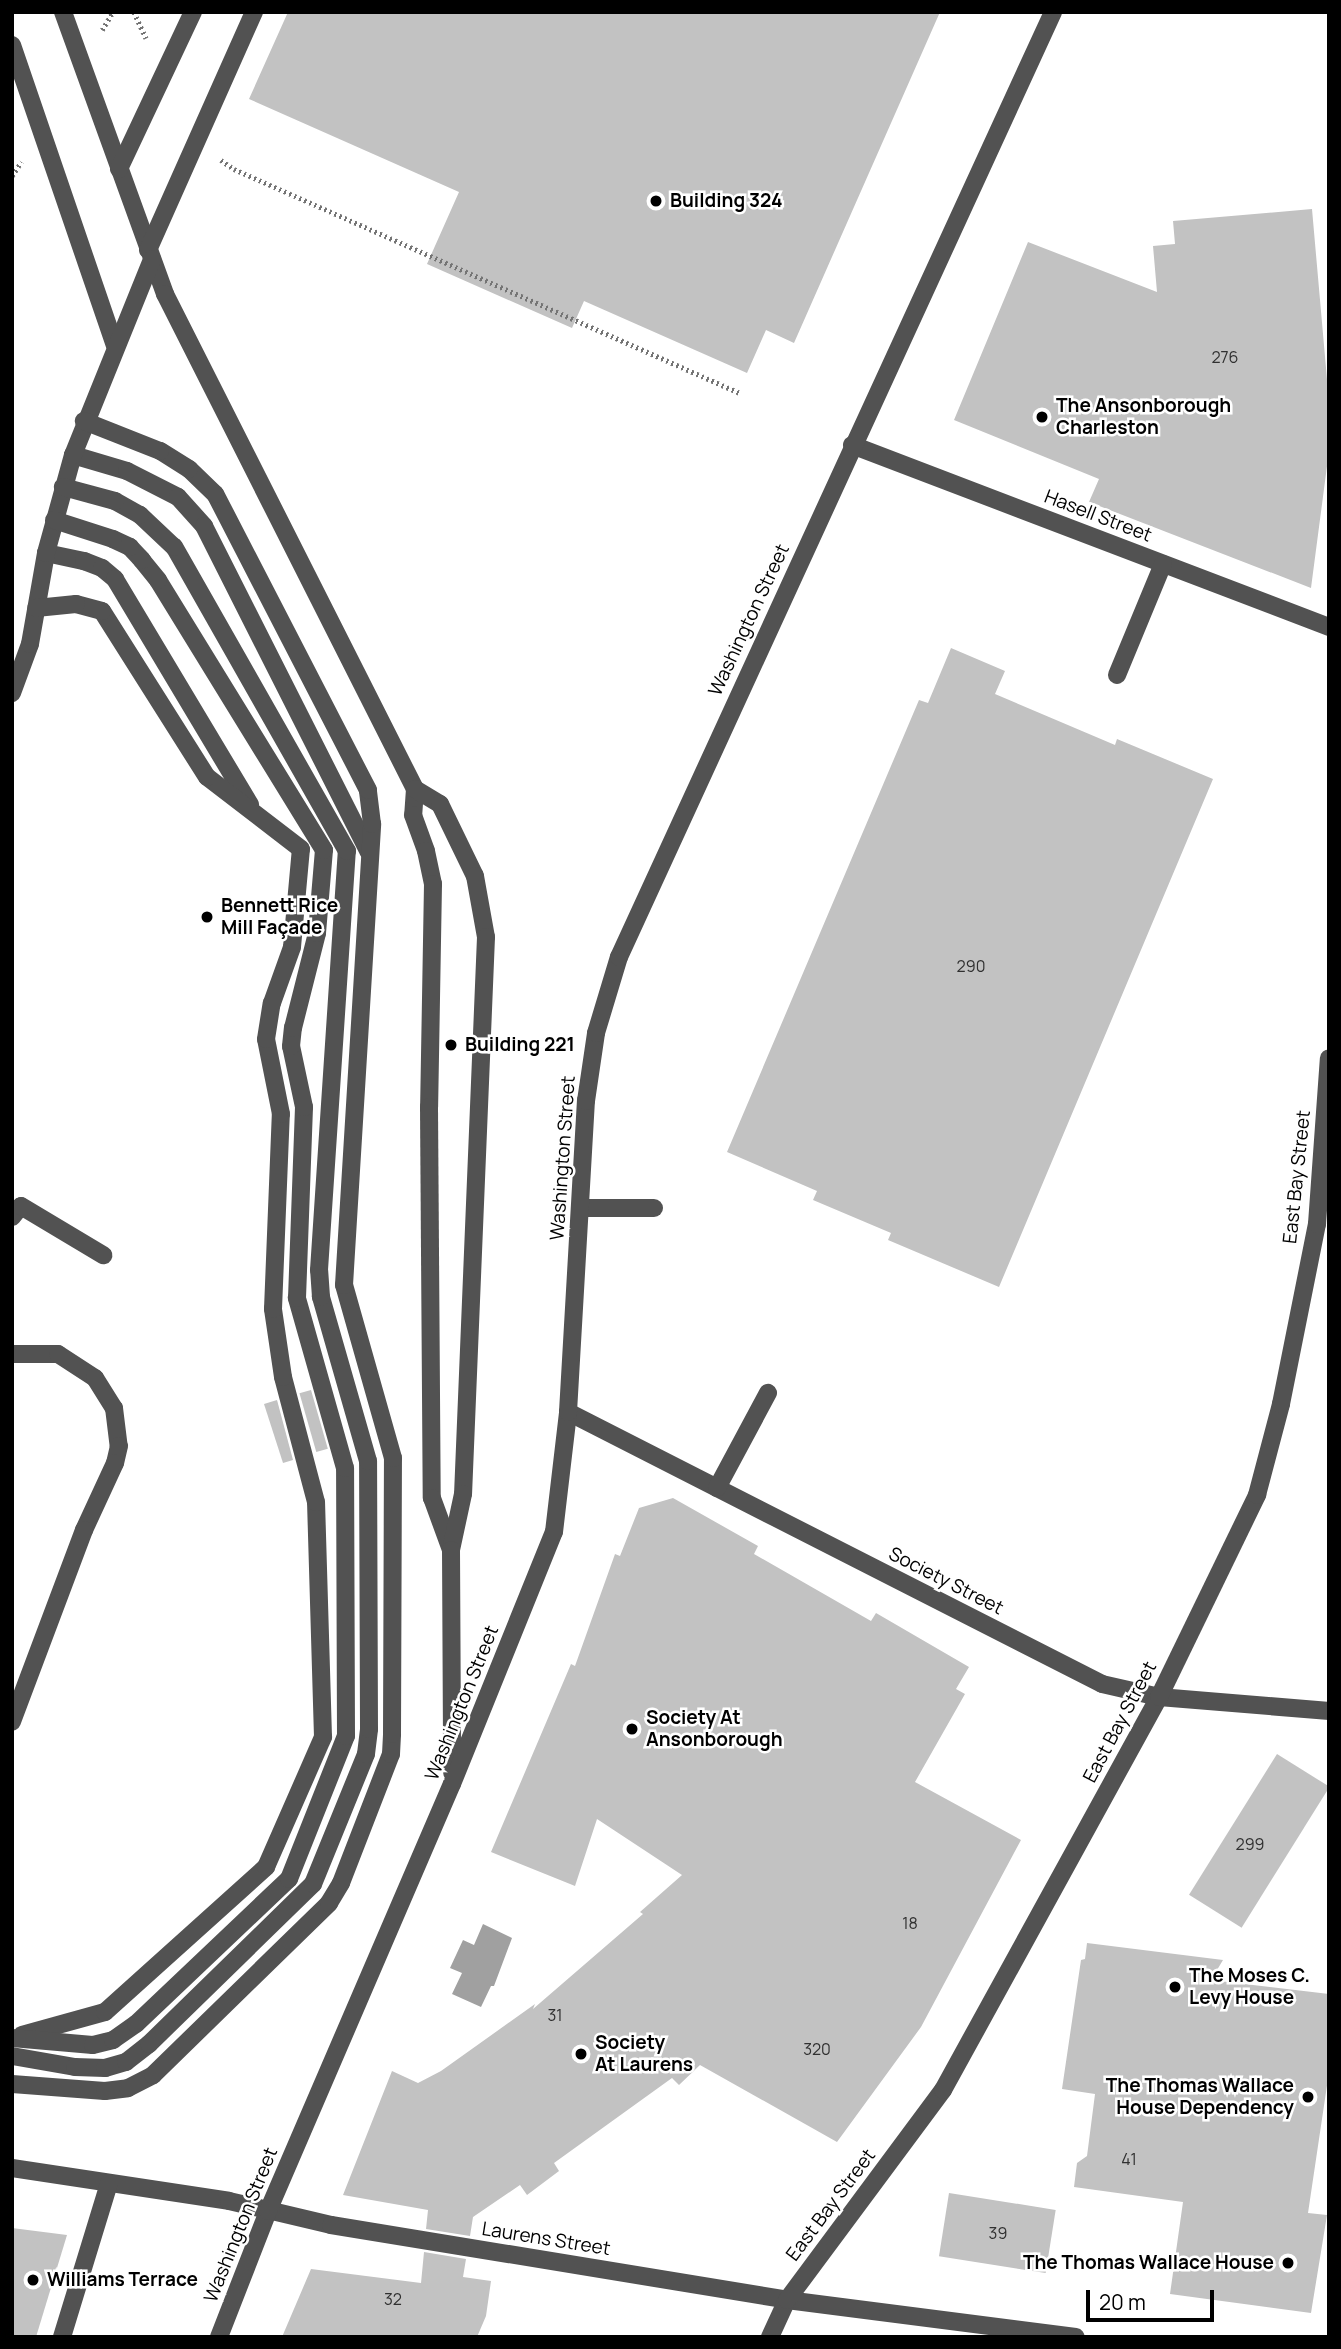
<!DOCTYPE html>
<html>
<head>
<meta charset="utf-8">
<style>
  body { margin:0 }
  #map { position:relative; width:1341px; height:2349px; overflow:hidden; background:#fff; font-family:Manrope,sans-serif }
  div>[style] { position:absolute }
  .water>* { inset:0; background:#a0a0a0 }
  .building>* { inset:0; background:#c2c2c2; transform-origin:0 0 }
  .path>* { height:4.5px; margin-top:-2.25px; transform-origin:0; background:repeating-linear-gradient(90deg,#747474 0 2px,transparent 0 5.5px) }
  .minor>* { height:18px; margin:-9px; padding:0 9px; transform-origin:9px; border-radius:9px; background:#525252 }
  .dots>* { width:19px; height:19px; translate:-50% -50%; box-sizing:border-box; border:4px solid #fff; border-radius:50% }
  span { translate:-50% -50%; white-space:nowrap; text-align:center; line-height:1.15; -webkit-text-stroke:5px #fff; paint-order:stroke }
  .number-label { font-size:16px; color:#303030 }
  .number-label span { -webkit-text-stroke-width:0 }
  .poi-label { font-size:19px; color:#000; font-weight:700 }
  .left { translate:0 -50%; text-align:left }
  .right { translate:-100% -50%; text-align:right }
  .street-label { font-size:19px; color:#000 }
  .frame { position:absolute; inset:0; border:14px solid #000; pointer-events:none }
  .scale { position:absolute; left:1086px; top:2290px; width:128px; height:32px; box-sizing:border-box; border:4px solid #000; border-top:0; padding-left:9px; font-size:21px; line-height:24px; white-space:nowrap; color:#000; -webkit-text-stroke:5px #fff; paint-order:stroke }
</style>
</head>
<body>
<div id="map">
  <div class="water">
    <div style="clip-path:polygon(483px 1924px,512px 1938px,494px 1986px,491px 1986px,481px 2007px,452px 1994px,462px 1973px,450px 1968px,463px 1940px,474px 1945px)"></div>
  </div>
  <div class="building">
    <div style="clip-path:polygon(288px 12px,940px 12px,794px 343px,766px 330px,747px 373px,584px 301px,572px 328px,427px 264px,459px 192px,249px 99px)"></div>
    <div style="clip-path:polygon(1312px 209px,1329px 402px,1329px 451px,1311px 588px,1089px 502px,1099px 479px,954px 420px,1028px 242px,1157px 292px,1153px 246px,1175px 244px,1173px 221px)"></div>
    <div style="clip-path:polygon(951px 648px,1005px 671px,995px 694px,1115px 745px,1117px 739px,1213px 779px,999px 1287px,888px 1240px,891px 1233px,813px 1200px,817px 1191px,727px 1152px,919px 700px,928px 703px)"></div>
    <div style="left:311px;top:1390px;width:61px;height:12px;rotate:74deg"></div>
    <div style="clip-path:polygon(277px 1400px,293px 1460px,283px 1463px,264px 1404px)"></div>
    <div style="clip-path:polygon(673px 1498px,758px 1546px,754px 1554px,871px 1621px,876px 1613px,969px 1667px,956px 1689px,965px 1694px,915px 1782px,1021px 1840px,921px 2027px,837px 2142px,700px 2065px,679px 2085px,672px 2078px,554px 2163px,559px 2171px,527px 2195px,520px 2185px,473px 2217px,470px 2236px,426px 2229px,428px 2210px,343px 2195px,392px 2071px,418px 2083px,441px 2071px,535px 2004px,533px 2009px,643px 1914px,640px 1912px,682px 1875px,597px 1819px,575px 1886px,491px 1852px,571px 1664px,575px 1666px,615px 1554px,620px 1556px,639px 1508px)"></div>
    <div style="left:1277px;top:1754px;width:62px;height:166px;rotate:32deg"></div>
    <div style="clip-path:polygon(1087px 1943px,1223px 1960px,1211px 1980px,1329px 1994px,1329px 2072px,1308px 2213px,1327px 2215px,1311px 2313px,1170px 2294px,1183px 2202px,1074px 2187px,1077px 2163px,1087px 2156px,1095px 2094px,1062px 2089px,1081px 1960px,1085px 1959px)"></div>
    <div style="left:949px;top:2193px;width:108px;height:64px;rotate:9deg"></div>
    <div style="clip-path:polygon(12px 2228px,67px 2235px,36px 2337px,12px 2337px)"></div>
    <div style="clip-path:polygon(424px 2252px,466px 2259px,463px 2277px,491px 2281px,486px 2316px,477px 2337px,282px 2337px,311px 2269px,421px 2283px)"></div>
  </div>
  <div class="path">
    <div style="left:134px;top:12px;width:29px;rotate:65deg"></div>
    <div style="left:102px;top:30px;width:21px;rotate:-59deg"></div>
    <div style="left:221px;top:160px;width:16px;rotate:35deg"></div>
    <div style="left:234px;top:169px;width:553px;rotate:23.88deg"></div>
    <div style="left:12px;top:176px;width:17px;rotate:-57deg"></div>
  </div>
  <div class="minor">
    <div style="left:63px;top:12px;width:300px;rotate:70.1deg"></div>
    <div style="left:165px;top:294px;width:555px;rotate:63.2deg"></div>
    <div style="left:415px;top:789px;width:26px;rotate:94deg"></div>
    <div style="left:413px;top:815px;width:38px;rotate:70deg"></div>
    <div style="left:426px;top:851px;width:34px;rotate:78deg"></div>
    <div style="left:433px;top:884px;width:223px;rotate:91deg"></div>
    <div style="left:429px;top:1107px;width:391px;rotate:89.6deg"></div>
    <div style="left:432px;top:1498px;width:55px;rotate:69.9deg"></div>
    <div style="left:12px;top:45px;width:317px;rotate:71.1deg"></div>
    <div style="left:119px;top:169px;width:174px;rotate:-64.8deg"></div>
    <div style="left:148px;top:250px;width:261px;rotate:-66deg"></div>
    <div style="left:852px;top:445px;width:511px;rotate:20.88deg"></div>
    <div style="left:73px;top:455px;width:56px;rotate:16.5deg"></div>
    <div style="left:127px;top:471px;width:57px;rotate:27deg"></div>
    <div style="left:178px;top:497px;width:39px;rotate:48deg"></div>
    <div style="left:204px;top:526px;width:365px;rotate:63.2deg"></div>
    <div style="left:46px;top:553px;width:39px;rotate:12deg"></div>
    <div style="left:84px;top:561px;width:19px;rotate:21deg"></div>
    <div style="left:102px;top:568px;width:17px;rotate:40deg"></div>
    <div style="left:115px;top:579px;width:263px;rotate:59.1deg"></div>
    <div style="left:1117px;top:675px;width:120px;rotate:-67.5deg"></div>
    <div style="left:12px;top:693px;width:52px;rotate:-69.8deg"></div>
    <div style="left:30px;top:644px;width:92px;rotate:-80deg"></div>
    <div style="left:46px;top:553px;width:102px;rotate:-74.6deg"></div>
    <div style="left:73px;top:455px;width:211px;rotate:-68deg"></div>
    <div style="left:415px;top:789px;width:29px;rotate:31deg"></div>
    <div style="left:440px;top:804px;width:80px;rotate:64.1deg"></div>
    <div style="left:475px;top:876px;width:62px;rotate:79.8deg"></div>
    <div style="left:486px;top:937px;width:557px;rotate:92.36deg"></div>
    <div style="left:463px;top:1494px;width:57px;rotate:102.1deg"></div>
    <div style="left:451px;top:1550px;width:223px;rotate:89.7deg"></div>
    <div style="left:580px;top:1208px;width:74px"></div>
    <div style="left:12px;top:1217px;width:14px;rotate:-51deg"></div>
    <div style="left:21px;top:1206px;width:96px;rotate:30.9deg"></div>
    <div style="left:12px;top:1354px;width:46px"></div>
    <div style="left:58px;top:1354px;width:44px;rotate:33deg"></div>
    <div style="left:95px;top:1378px;width:36px;rotate:58deg"></div>
    <div style="left:114px;top:1408px;width:38px;rotate:83deg"></div>
    <div style="left:119px;top:1446px;width:17px;rotate:103deg"></div>
    <div style="left:115px;top:1463px;width:74px;rotate:114.8deg"></div>
    <div style="left:84px;top:1530px;width:205px;rotate:110.6deg"></div>
    <div style="left:568px;top:1412px;width:599px;rotate:26.99deg"></div>
    <div style="left:1102px;top:1684px;width:58px;rotate:12.8deg"></div>
    <div style="left:1159px;top:1697px;width:171px;rotate:4.7deg"></div>
    <div style="left:717px;top:1488px;width:108px;rotate:-61.8deg"></div>
    <div style="left:22px;top:2035px;width:86px;rotate:-15.5deg"></div>
    <div style="left:105px;top:2012px;width:217px;rotate:-42deg"></div>
    <div style="left:266px;top:1867px;width:142px;rotate:-66.3deg"></div>
    <div style="left:323px;top:1737px;width:235px;rotate:-91.7deg"></div>
    <div style="left:316px;top:1502px;width:129px;rotate:-104.8deg"></div>
    <div style="left:283px;top:1377px;width:69px;rotate:-98.4deg"></div>
    <div style="left:273px;top:1309px;width:195px;rotate:-87.7deg"></div>
    <div style="left:281px;top:1114px;width:76px;rotate:-101.3deg"></div>
    <div style="left:266px;top:1039px;width:36px;rotate:-81deg"></div>
    <div style="left:272px;top:1003px;width:59px;rotate:-70.3deg"></div>
    <div style="left:292px;top:947px;width:98px;rotate:-84.8deg"></div>
    <div style="left:301px;top:849px;width:118px;rotate:-142.5deg"></div>
    <div style="left:207px;top:777px;width:196px;rotate:-122.3deg"></div>
    <div style="left:102px;top:611px;width:27px;rotate:-165deg"></div>
    <div style="left:76px;top:604px;width:40px;rotate:174.3deg"></div>
    <div style="left:12px;top:2038px;width:81px;rotate:4.9deg"></div>
    <div style="left:93px;top:2045px;width:21px;rotate:-14deg"></div>
    <div style="left:113px;top:2040px;width:28px;rotate:-35deg"></div>
    <div style="left:136px;top:2024px;width:211px;rotate:-43.5deg"></div>
    <div style="left:289px;top:1879px;width:154px;rotate:-68.3deg"></div>
    <div style="left:346px;top:1736px;width:268px;rotate:-90.2deg"></div>
    <div style="left:345px;top:1468px;width:177px;rotate:-105.8deg"></div>
    <div style="left:297px;top:1298px;width:191px;rotate:-87.9deg"></div>
    <div style="left:304px;top:1107px;width:62px;rotate:-102deg"></div>
    <div style="left:291px;top:1046px;width:18px;rotate:-84deg"></div>
    <div style="left:293px;top:1028px;width:98px;rotate:-75.8deg"></div>
    <div style="left:317px;top:933px;width:83px;rotate:-85.2deg"></div>
    <div style="left:324px;top:850px;width:317px;rotate:-121.6deg"></div>
    <div style="left:158px;top:580px;width:26px;rotate:-129deg"></div>
    <div style="left:142px;top:560px;width:18px;rotate:-133deg"></div>
    <div style="left:130px;top:547px;width:19px;rotate:-155deg"></div>
    <div style="left:113px;top:539px;width:62px;rotate:-162.1deg"></div>
    <div style="left:12px;top:2056px;width:64px;rotate:9.9deg"></div>
    <div style="left:75px;top:2067px;width:30px;rotate:2deg"></div>
    <div style="left:105px;top:2068px;width:22px;rotate:-16deg"></div>
    <div style="left:126px;top:2062px;width:29px;rotate:-38deg"></div>
    <div style="left:149px;top:2044px;width:229px;rotate:-44.3deg"></div>
    <div style="left:313px;top:1884px;width:140px;rotate:-67.8deg"></div>
    <div style="left:366px;top:1754px;width:25px;rotate:-83deg"></div>
    <div style="left:369px;top:1729px;width:268px;rotate:-90.2deg"></div>
    <div style="left:368px;top:1461px;width:171px;rotate:-106deg"></div>
    <div style="left:321px;top:1297px;width:27px;rotate:-94deg"></div>
    <div style="left:319px;top:1270px;width:420px;rotate:-86.2deg"></div>
    <div style="left:347px;top:851px;width:350px;rotate:-119.6deg"></div>
    <div style="left:174px;top:547px;width:47px;rotate:-136.7deg"></div>
    <div style="left:140px;top:515px;width:29px;rotate:-151deg"></div>
    <div style="left:115px;top:501px;width:54px;rotate:-164.9deg"></div>
    <div style="left:12px;top:2084px;width:93px;rotate:4.3deg"></div>
    <div style="left:105px;top:2091px;width:23px;rotate:-7deg"></div>
    <div style="left:128px;top:2088px;width:28px;rotate:-27deg"></div>
    <div style="left:153px;top:2075px;width:246px;rotate:-44.3deg"></div>
    <div style="left:329px;top:1903px;width:23px;rotate:-59deg"></div>
    <div style="left:341px;top:1883px;width:138px;rotate:-68.8deg"></div>
    <div style="left:391px;top:1754px;width:20px;rotate:-87deg"></div>
    <div style="left:392px;top:1734px;width:276px;rotate:-89.8deg"></div>
    <div style="left:393px;top:1458px;width:180px;rotate:-105.8deg"></div>
    <div style="left:344px;top:1285px;width:462px;rotate:-86.5deg"></div>
    <div style="left:372px;top:824px;width:34px;rotate:-97deg"></div>
    <div style="left:368px;top:790px;width:333px;rotate:-117.3deg"></div>
    <div style="left:215px;top:494px;width:36px;rotate:-136deg"></div>
    <div style="left:189px;top:469px;width:34px;rotate:-148deg"></div>
    <div style="left:160px;top:451px;width:82px;rotate:-158.5deg"></div>
    <div style="left:12px;top:2168px;width:219px;rotate:8.6deg"></div>
    <div style="left:229px;top:2201px;width:105px;rotate:13.2deg"></div>
    <div style="left:331px;top:2225px;width:462px;rotate:9.3deg"></div>
    <div style="left:787px;top:2300px;width:291px;rotate:7.3deg"></div>
    <div style="left:62px;top:2337px;width:161px;rotate:-73deg"></div>
    <div style="left:219px;top:2337px;width:135px;rotate:-68.7deg"></div>
    <div style="left:268px;top:2211px;width:465px;rotate:-66.7deg"></div>
    <div style="left:452px;top:1784px;width:272px;rotate:-68deg"></div>
    <div style="left:554px;top:1532px;width:121px;rotate:-83.3deg"></div>
    <div style="left:568px;top:1412px;width:312px;rotate:-86.7deg"></div>
    <div style="left:586px;top:1101px;width:69px;rotate:-81.6deg"></div>
    <div style="left:596px;top:1033px;width:79px;rotate:-73.2deg"></div>
    <div style="left:619px;top:957px;width:1040px;rotate:-65.33deg"></div>
    <div style="left:770px;top:2337px;width:41px;rotate:-65.3deg"></div>
    <div style="left:787px;top:2300px;width:262px;rotate:-53.4deg"></div>
    <div style="left:943px;top:2090px;width:448px;rotate:-61.2deg"></div>
    <div style="left:1159px;top:1697px;width:225px;rotate:-64.1deg"></div>
    <div style="left:1257px;top:1495px;width:94px;rotate:-75.2deg"></div>
    <div style="left:1281px;top:1404px;width:184px;rotate:-78.7deg"></div>
    <div style="left:1317px;top:1224px;width:166px;rotate:-85.9deg"></div>
  </div>
  <div class="dots">
    <div style="left:656px;top:201px;background:#000"></div>
    <div style="left:1042px;top:417px;background:#000"></div>
    <div style="left:207px;top:917px;background:#000"></div>
    <div style="left:451px;top:1045px;background:#000"></div>
    <div style="left:632px;top:1729px;background:#000"></div>
    <div style="left:1175px;top:1987px;background:#000"></div>
    <div style="left:581px;top:2054px;background:#000"></div>
    <div style="left:1308px;top:2097px;background:#000"></div>
    <div style="left:1288px;top:2263px;background:#000"></div>
    <div style="left:33px;top:2280px;background:#000"></div>
  </div>
  <div class="number-label">
    <span style="left:1225px;top:357px">276</span>
    <span style="left:971px;top:966px">290</span>
    <span style="left:1250px;top:1844px">299</span>
    <span style="left:910px;top:1923px">18</span>
    <span style="left:555px;top:2015px">31</span>
    <span style="left:817px;top:2049px">320</span>
    <span style="left:1129px;top:2159px">41</span>
    <span style="left:998px;top:2233px">39</span>
    <span style="left:393px;top:2299px">32</span>
  </div>
  <div class="poi-label">
    <span class="left" style="left:670px;top:201px">Building 324</span>
    <span class="left" style="left:1056px;top:417px">The Ansonborough<br>Charleston</span>
    <span class="left" style="left:221px;top:917px">Bennett Rice<br>Mill Façade</span>
    <span class="left" style="left:465px;top:1045px">Building 221</span>
    <span class="left" style="left:646px;top:1729px">Society At<br>Ansonborough</span>
    <span class="left" style="left:1189px;top:1987px">The Moses C.<br>Levy House</span>
    <span class="left" style="left:595px;top:2054px">Society<br>At Laurens</span>
    <span class="right" style="left:1294px;top:2097px">The Thomas Wallace<br>House Dependency</span>
    <span class="right" style="left:1274px;top:2263px">The Thomas Wallace House</span>
    <span class="left" style="left:47px;top:2280px">Williams Terrace</span>
  </div>
  <div class="street-label">
    <span style="left:1098px;top:516px;rotate:21deg">Hasell Street</span>
    <span style="left:749px;top:620px;rotate:-65deg">Washington Street</span>
    <span style="left:563px;top:1158px;rotate:-86deg">Washington Street</span>
    <span style="left:1297px;top:1177px;rotate:-84deg">East Bay Street</span>
    <span style="left:946px;top:1581px;rotate:27deg">Society Street</span>
    <span style="left:462px;top:1703px;rotate:-68deg">Washington Street</span>
    <span style="left:1120px;top:1722px;rotate:-62deg">East Bay Street</span>
    <span style="left:831px;top:2205px;rotate:-53deg">East Bay Street</span>
    <span style="left:241px;top:2225px;rotate:-68deg">Washington Street</span>
    <span style="left:546px;top:2239px;rotate:9deg">Laurens Street</span>
  </div>
  <div class="frame"></div>
  <div class="scale">20 m</div>
</div>
</body>
</html>
